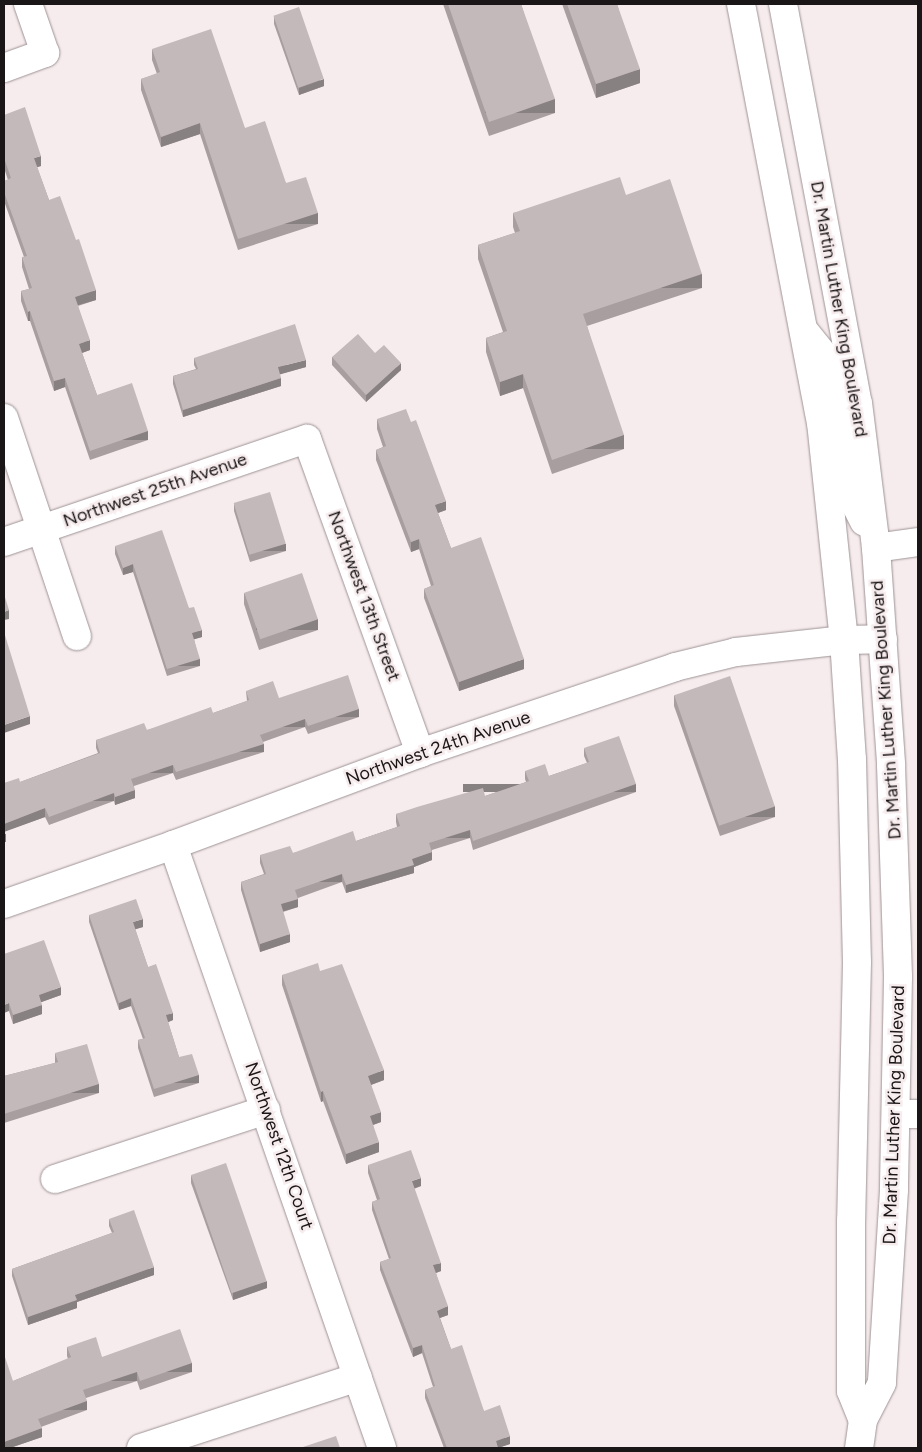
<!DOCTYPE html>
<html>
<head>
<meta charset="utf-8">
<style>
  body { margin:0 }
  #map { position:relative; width:922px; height:1452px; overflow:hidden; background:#f7eced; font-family:Figtree,sans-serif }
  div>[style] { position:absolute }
  .roads { filter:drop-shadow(0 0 1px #9d9395) drop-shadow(0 0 1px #9d9395) }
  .minor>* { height:28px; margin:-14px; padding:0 14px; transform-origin:14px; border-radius:14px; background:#fff }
  .secondary>* { height:28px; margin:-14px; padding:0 14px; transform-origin:14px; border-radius:14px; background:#fff }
  .wall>* { inset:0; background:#a89ea0 }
  .shaded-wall>* { inset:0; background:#888182; transform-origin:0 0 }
  .building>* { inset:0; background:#c3b8ba; transform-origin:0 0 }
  span { translate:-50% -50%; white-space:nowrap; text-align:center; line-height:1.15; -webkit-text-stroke:5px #f7eced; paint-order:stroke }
  .street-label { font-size:18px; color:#1a1617 }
  .frame { position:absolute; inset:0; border:5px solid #1a1617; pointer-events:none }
</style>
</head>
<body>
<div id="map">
  <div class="roads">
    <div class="minor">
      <div style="left:4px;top:68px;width:44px;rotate:-20.1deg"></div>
      <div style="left:45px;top:53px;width:52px;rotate:-109.1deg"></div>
      <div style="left:4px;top:418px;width:230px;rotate:71.5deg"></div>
      <div style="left:4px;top:542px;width:320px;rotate:-18.8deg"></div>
      <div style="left:307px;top:439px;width:334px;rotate:70.2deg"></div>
      <div style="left:876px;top:548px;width:42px;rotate:-8.1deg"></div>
      <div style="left:173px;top:845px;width:638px;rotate:70.88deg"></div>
      <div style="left:4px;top:904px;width:179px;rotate:-19.2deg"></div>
      <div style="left:173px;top:845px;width:264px;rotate:-20.4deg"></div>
      <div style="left:420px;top:753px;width:269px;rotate:-18.6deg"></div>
      <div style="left:675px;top:667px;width:63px;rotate:-13.8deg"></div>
      <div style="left:736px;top:652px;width:109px;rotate:-6.3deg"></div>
      <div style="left:844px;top:640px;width:39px;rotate:-1deg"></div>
      <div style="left:897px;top:1114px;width:21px"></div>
      <div style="left:55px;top:1179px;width:222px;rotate:-18.1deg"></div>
      <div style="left:141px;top:1448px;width:228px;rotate:-18.1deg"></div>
    </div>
    <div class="secondary">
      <div style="left:741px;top:4px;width:426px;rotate:79.2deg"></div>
      <div style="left:821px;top:422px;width:219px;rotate:84deg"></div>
      <div style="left:844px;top:640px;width:119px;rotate:86.2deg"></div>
      <div style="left:852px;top:759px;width:203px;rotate:88.6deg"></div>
      <div style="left:857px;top:962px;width:259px;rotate:91.3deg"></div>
      <div style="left:851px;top:1221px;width:170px;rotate:90deg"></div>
      <div style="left:851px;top:1391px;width:31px;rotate:68deg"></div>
      <div style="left:783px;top:4px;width:406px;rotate:79.4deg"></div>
      <div style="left:858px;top:403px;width:146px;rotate:82.9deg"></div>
      <div style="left:876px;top:548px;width:218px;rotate:86deg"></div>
      <div style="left:891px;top:765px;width:212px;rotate:88.1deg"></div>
      <div style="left:898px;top:977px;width:213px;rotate:91.1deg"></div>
      <div style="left:894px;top:1190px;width:193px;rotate:93.6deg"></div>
      <div style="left:882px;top:1383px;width:42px;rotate:117.2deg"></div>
      <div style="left:863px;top:1420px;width:28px;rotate:98deg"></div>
      <div style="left:806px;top:333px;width:38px;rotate:51deg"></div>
      <div style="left:830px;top:363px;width:133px;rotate:81.3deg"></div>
      <div style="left:850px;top:494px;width:31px;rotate:63deg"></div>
    </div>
  </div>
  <div class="wall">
    <div style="clip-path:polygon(443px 4px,521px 4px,555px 113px,489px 136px)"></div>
    <div style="clip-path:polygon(562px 4px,617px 4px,640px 83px,596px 98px)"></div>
    <div style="clip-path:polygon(274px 16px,324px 86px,299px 95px,274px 24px)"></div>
    <div style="clip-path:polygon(152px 49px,245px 128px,286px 183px,318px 224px,238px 250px,200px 134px,161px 147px,141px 90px,141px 79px,157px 74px,152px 60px)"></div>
    <div style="clip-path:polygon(4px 115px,41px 166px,37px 167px,49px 200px,96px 300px,78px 306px,90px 350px,82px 353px,97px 395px,148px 440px,90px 460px,65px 387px,54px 391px,30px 321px,28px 321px,21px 301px,21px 291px,29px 289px,22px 267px,22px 257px,24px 257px,4px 201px,4px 181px,8px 180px,4px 168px)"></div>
    <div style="clip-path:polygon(626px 195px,702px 288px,587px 326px,624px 449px,552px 474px,523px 388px,500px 396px,486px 352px,486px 338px,503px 332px,478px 259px,478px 245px,515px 233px,513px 227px,513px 213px)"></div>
    <div style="clip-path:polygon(375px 353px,401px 370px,366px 402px,332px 365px,332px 357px)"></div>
    <div style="clip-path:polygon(194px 358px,306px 367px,280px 374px,281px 386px,183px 417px,173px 384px,173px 376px,196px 369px,194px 365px)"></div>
    <div style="clip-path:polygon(377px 419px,446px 510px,438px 513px,451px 548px,524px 669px,459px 691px,424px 598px,424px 589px,431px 586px,419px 549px,411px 552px,376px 460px,376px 450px,383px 447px,377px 429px)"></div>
    <div style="clip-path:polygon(234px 503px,286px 551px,250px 562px,234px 511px)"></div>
    <div style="clip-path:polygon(115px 546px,189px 608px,202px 637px,194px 639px,200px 666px,167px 676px,133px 572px,123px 575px,115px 554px)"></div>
    <div style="clip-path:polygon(244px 593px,318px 630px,259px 650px,244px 604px)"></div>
    <div style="clip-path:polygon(246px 691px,359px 717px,308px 734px,305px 727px,263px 742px,264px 752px,176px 780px,173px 773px,134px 786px,135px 798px,115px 805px,114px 801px,49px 825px,45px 817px,5px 831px,6px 842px,4px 842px,4px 783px,20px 782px,98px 753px,96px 748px,96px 740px,147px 730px,213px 713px,247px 701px)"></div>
    <div style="clip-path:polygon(674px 695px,775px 817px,720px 836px,674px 706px)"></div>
    <div style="clip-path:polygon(584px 748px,636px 792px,473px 850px,470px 838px,432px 850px,432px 860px,414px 867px,414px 873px,346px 893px,342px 882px,298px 898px,298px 907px,283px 912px,290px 942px,260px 952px,241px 890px,241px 882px,264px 874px,260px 863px,260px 855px,293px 853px,356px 841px,397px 827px,396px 822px,396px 814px,485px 796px,526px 782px,525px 779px,525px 771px,549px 776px,587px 763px,584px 756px)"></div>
    <div style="clip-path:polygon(89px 915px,143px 927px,135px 929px,148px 967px,173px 1020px,168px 1022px,179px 1057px,199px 1083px,154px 1097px,138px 1048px,138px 1040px,143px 1039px,131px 1006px,119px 1010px,89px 922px)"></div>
    <div style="clip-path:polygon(4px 954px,61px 995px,41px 1002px,42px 1014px,13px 1024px,9px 1011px)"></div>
    <div style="clip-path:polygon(320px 971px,384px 1080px,371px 1085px,381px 1122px,373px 1125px,379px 1152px,346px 1164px,323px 1101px,321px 1102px,282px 985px,282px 975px)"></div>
    <div style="clip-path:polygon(55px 1053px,99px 1093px,4px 1123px,4px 1076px,55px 1063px)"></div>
    <div style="clip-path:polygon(368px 1165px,421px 1186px,414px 1189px,441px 1271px,436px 1273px,448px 1315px,440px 1318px,451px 1349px,484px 1411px,510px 1444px,498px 1448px,444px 1448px,425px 1398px,425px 1390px,433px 1387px,422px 1353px,413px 1357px,380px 1270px,380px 1262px,389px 1259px,372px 1210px,372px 1202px,377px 1200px,368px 1173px)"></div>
    <div style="clip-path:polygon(191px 1175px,267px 1288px,233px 1300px,191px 1183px)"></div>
    <div style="clip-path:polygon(109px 1219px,154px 1275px,77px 1302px,77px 1308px,28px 1325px,12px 1276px,12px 1269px,112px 1233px,109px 1226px)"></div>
    <div style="clip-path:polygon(67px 1347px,102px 1357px,192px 1372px,140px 1390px,137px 1381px,86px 1398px,87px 1410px,41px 1427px,42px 1437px,10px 1448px,4px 1448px,13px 1381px,68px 1359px,67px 1356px)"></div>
  </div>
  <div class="shaded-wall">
    <div style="clip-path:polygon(640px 69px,640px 83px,596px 98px,596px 84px)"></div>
    <div style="clip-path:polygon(324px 79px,324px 86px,299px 95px,299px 88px)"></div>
    <div style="left:555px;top:99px;width:14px;height:70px;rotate:90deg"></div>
    <div style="clip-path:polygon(200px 123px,200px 134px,161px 147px,161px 137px)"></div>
    <div style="clip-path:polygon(41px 156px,41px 166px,34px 168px,34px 158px)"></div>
    <div style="left:318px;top:213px;width:11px;height:84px;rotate:90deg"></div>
    <div style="left:702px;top:274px;width:14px;height:126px;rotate:90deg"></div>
    <div style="clip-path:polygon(96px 290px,96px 300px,75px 306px,75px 297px)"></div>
    <div style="left:30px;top:311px;width:10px;height:2px;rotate:90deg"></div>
    <div style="clip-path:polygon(90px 340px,90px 350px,79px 354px,79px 344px)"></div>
    <div style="clip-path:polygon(306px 360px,306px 367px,278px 375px,278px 367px)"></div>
    <div style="clip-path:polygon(401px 363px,401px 370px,366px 402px,366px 395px)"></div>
    <div style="clip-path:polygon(523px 374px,523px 388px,500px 396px,500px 382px)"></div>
    <div style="clip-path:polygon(65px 378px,65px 387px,54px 391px,54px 381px)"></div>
    <div style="clip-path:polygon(281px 378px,281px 386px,183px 417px,183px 410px)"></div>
    <div style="left:148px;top:431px;width:9px;height:61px;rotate:90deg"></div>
    <div style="left:624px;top:435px;width:14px;height:76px;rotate:90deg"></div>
    <div style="clip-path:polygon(446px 501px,446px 510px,435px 514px,435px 505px)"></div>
    <div style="clip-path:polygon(419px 539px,419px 549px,411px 552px,411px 542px)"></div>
    <div style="left:286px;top:544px;width:7px;height:38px;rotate:90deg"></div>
    <div style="clip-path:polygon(133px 564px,133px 572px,123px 575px,123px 568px)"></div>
    <div style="clip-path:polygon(9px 610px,9px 619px,4px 620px,4px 612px)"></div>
    <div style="left:318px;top:619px;width:11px;height:62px;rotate:90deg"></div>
    <div style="clip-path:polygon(202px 630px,202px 637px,192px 640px,192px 633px)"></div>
    <div style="left:200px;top:659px;width:7px;height:34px;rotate:90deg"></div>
    <div style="clip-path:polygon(524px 659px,524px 669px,459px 691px,459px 682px)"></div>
    <div style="left:359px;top:709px;width:8px;height:54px;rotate:90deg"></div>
    <div style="clip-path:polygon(30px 716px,30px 724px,4px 733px,4px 725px)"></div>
    <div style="left:305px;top:719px;width:8px;height:48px;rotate:90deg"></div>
    <div style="left:264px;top:744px;width:8px;height:92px;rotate:90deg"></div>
    <div style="left:173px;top:765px;width:8px;height:44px;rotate:90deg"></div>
    <div style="left:636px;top:784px;width:8px;height:173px;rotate:90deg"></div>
    <div style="clip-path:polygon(135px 790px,135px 798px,115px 805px,115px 797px)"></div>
    <div style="left:114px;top:793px;width:8px;height:69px;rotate:90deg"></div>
    <div style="left:775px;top:806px;width:11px;height:58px;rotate:90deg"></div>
    <div style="clip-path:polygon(45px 808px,45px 817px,4px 832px,4px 824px)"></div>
    <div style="left:470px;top:830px;width:8px;height:43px;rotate:90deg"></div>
    <div style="left:4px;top:834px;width:2px;height:8px"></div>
    <div style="clip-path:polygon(432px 852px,432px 860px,414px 867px,414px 873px,346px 893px,346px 885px,412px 859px)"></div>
    <div style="left:342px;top:874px;width:8px;height:50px;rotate:90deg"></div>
    <div style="clip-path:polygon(298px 899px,298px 907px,281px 912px,281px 904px)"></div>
    <div style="clip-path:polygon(143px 919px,143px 927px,133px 930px,133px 922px)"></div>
    <div style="clip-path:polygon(290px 934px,290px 942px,260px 952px,260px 944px)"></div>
    <div style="clip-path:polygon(61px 987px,61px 995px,39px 1003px,39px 995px)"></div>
    <div style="clip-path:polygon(131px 998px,131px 1006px,119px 1010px,119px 1003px)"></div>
    <div style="clip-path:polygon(9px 1003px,9px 1011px,4px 1013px,4px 1005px)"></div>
    <div style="clip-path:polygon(42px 1005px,42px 1014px,13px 1024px,13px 1015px)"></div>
    <div style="clip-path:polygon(173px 1013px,173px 1020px,166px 1023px,166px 1015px)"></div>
    <div style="clip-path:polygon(384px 1070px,384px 1080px,368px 1086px,368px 1076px)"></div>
    <div style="left:199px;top:1075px;width:8px;height:47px;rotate:90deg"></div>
    <div style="left:99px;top:1084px;width:9px;height:100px;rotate:90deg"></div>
    <div style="clip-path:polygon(323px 1091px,323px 1101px,321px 1102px,321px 1092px)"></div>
    <div style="clip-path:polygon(381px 1112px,381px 1122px,370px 1126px,370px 1116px)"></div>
    <div style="clip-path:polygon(379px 1142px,379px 1152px,346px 1164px,346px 1154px)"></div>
    <div style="clip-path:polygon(421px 1178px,421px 1186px,412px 1189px,412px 1181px)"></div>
    <div style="clip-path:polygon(441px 1263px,441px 1271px,433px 1274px,433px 1265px)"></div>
    <div style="clip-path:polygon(154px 1267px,154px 1275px,77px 1302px,77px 1308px,28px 1325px,28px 1317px,75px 1295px)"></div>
    <div style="clip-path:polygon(267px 1281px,267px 1288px,233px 1300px,233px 1292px)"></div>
    <div style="clip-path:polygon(448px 1306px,448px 1315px,437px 1319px,437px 1311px)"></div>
    <div style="clip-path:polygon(422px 1345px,422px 1353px,413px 1357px,413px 1348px)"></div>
    <div style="left:192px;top:1363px;width:9px;height:55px;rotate:90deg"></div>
    <div style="left:137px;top:1372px;width:9px;height:57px;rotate:90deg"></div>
    <div style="left:87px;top:1401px;width:9px;height:52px;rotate:90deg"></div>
    <div style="clip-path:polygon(42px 1428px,42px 1437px,10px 1448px,4px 1448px,4px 1442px)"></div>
    <div style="clip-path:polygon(510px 1436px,510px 1444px,498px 1448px,496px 1441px)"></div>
  </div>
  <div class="building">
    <div style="clip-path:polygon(448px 4px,521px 4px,555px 99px,489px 122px)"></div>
    <div style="clip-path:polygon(567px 4px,617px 4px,640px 69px,596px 84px)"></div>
    <div style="left:299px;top:7px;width:76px;height:27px;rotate:71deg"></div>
    <div style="clip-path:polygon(211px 29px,245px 128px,265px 121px,286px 183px,306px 177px,318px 213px,238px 239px,200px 123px,161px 137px,141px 79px,160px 72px,152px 49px)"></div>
    <div style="clip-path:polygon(25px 107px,41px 156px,34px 158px,49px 200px,60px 196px,76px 240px,79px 239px,96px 290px,75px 297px,90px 340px,79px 344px,97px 395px,132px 383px,148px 431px,90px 451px,65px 378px,54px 381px,30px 311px,28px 312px,21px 291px,32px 288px,22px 257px,27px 256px,4px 192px,4px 181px,11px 178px,4px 158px,4px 115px)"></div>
    <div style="clip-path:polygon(620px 177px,626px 195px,670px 179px,702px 274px,583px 314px,624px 435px,552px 460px,523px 374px,500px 382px,486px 338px,507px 331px,478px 245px,520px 231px,513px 213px)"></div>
    <div style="clip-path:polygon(295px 324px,306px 360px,278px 367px,281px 378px,183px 410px,173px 376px,198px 369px,194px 358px)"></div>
    <div style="clip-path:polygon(358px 334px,375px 353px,384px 345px,401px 363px,366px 395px,332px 357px)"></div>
    <div style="clip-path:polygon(406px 409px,411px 422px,416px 420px,446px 501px,435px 505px,451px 548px,481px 537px,524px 659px,459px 682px,424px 589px,434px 585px,419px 539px,411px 542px,376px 450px,386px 446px,377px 419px)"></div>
    <div style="left:270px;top:492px;width:54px;height:38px;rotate:73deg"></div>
    <div style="clip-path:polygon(162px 530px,189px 608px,194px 607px,202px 630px,192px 633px,200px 659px,167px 669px,133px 564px,123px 568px,115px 546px)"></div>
    <div style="left:302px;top:573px;width:49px;height:61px;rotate:71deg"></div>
    <div style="clip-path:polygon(4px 594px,9px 610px,4px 612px)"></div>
    <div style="clip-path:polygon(4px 632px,30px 716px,4px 725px)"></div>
    <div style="clip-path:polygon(348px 675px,359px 709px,308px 726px,305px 719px,260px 735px,264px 744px,176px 772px,173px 765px,131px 779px,135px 790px,115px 797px,114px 793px,49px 817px,45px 808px,4px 824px,4px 783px,19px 778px,20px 782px,100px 753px,96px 740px,144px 723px,147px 730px,211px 707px,213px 713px,249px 700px,246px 691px,273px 681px,279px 698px)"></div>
    <div style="left:730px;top:676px;width:138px;height:59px;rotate:71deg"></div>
    <div style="clip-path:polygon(619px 736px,636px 784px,473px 841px,470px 830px,429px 843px,432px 852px,412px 859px,414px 865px,346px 885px,342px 874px,295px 890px,298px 899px,281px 904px,290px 934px,260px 944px,241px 882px,266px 874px,260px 855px,290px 846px,293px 853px,353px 831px,356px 841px,400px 826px,396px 814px,417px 807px,483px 788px,485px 796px,529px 781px,525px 771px,545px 764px,549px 776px,589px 762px,584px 748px)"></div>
    <div style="clip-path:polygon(136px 899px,143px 919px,133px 922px,148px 967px,156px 964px,173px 1013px,166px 1015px,179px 1057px,192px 1054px,199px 1075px,154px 1089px,138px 1040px,145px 1038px,131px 998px,119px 1003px,89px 915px)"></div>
    <div style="clip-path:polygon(44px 940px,61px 987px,39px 995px,42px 1005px,13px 1015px,9px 1003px,4px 1005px,4px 954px)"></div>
    <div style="clip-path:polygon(318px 963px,320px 971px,342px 964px,384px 1070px,368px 1076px,381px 1112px,370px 1116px,379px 1142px,346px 1154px,323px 1091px,321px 1092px,282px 975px)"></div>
    <div style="clip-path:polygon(87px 1044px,99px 1084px,4px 1114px,4px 1076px,58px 1062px,55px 1053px)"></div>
    <div style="clip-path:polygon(411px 1150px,421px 1178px,412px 1181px,441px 1263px,433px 1265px,448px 1306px,437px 1311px,451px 1349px,462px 1345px,484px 1411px,500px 1405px,510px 1436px,496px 1441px,498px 1448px,447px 1448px,425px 1390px,435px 1386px,422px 1345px,413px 1348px,380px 1262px,391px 1258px,372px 1202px,380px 1199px,368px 1165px)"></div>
    <div style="left:226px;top:1163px;width:125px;height:37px;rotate:71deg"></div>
    <div style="clip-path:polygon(134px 1210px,154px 1267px,75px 1295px,77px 1300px,28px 1317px,12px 1269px,114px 1232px,109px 1219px)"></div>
    <div style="clip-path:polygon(180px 1329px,192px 1363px,140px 1381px,137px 1372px,83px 1390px,87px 1401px,38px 1419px,42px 1428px,4px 1442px,4px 1354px,13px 1381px,71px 1357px,67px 1347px,96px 1337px,102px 1357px)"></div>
    <div style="clip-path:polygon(336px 1436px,340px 1448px,300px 1448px)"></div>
  </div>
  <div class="street-label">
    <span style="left:839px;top:309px;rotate:80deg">Dr. Martin Luther King Boulevard</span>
    <span style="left:155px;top:490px;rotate:-19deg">Northwest 25th Avenue</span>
    <span style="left:364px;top:596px;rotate:70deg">Northwest 13th Street</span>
    <span style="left:886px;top:710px;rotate:-94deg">Dr. Martin Luther King Boulevard</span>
    <span style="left:438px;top:748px;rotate:-19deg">Northwest 24th Avenue</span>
    <span style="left:894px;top:1115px;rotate:-88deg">Dr. Martin Luther King Boulevard</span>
    <span style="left:279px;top:1146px;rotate:71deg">Northwest 12th Court</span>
  </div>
  <div class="frame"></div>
</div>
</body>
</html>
